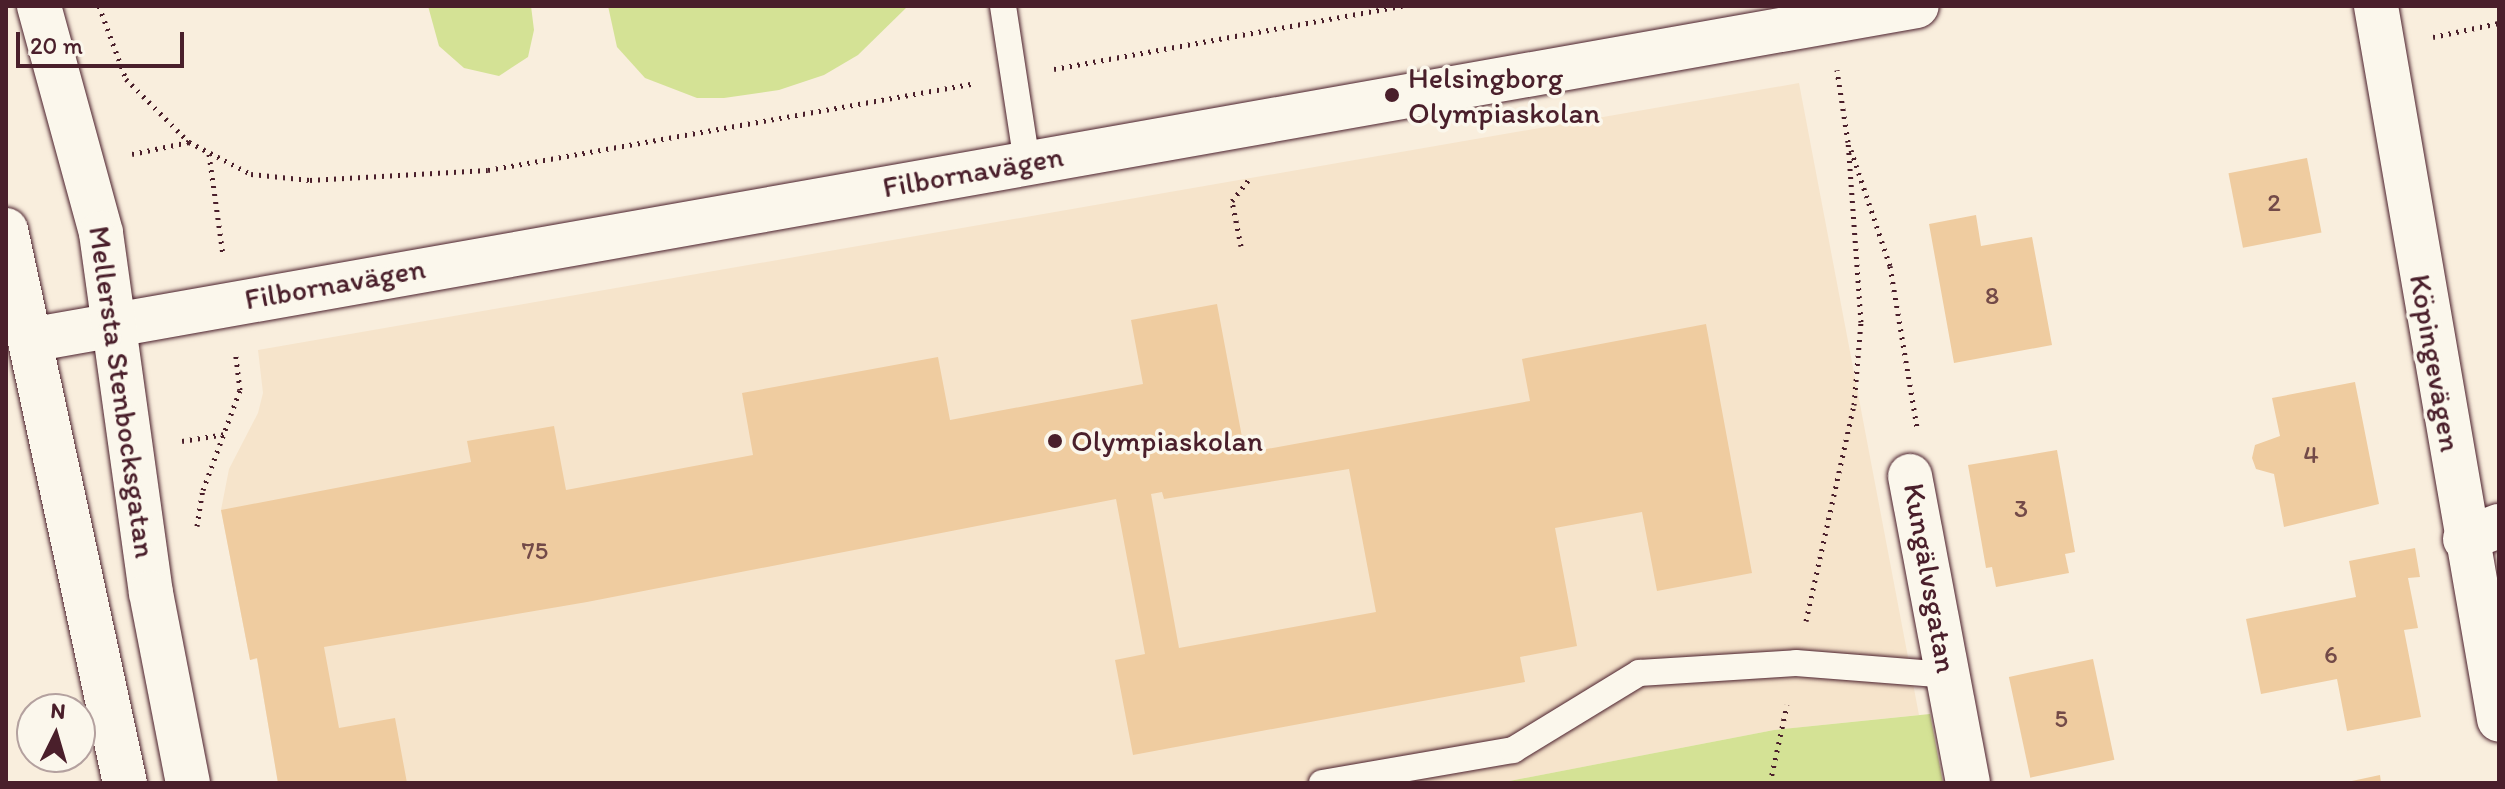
<!DOCTYPE html>
<html>
<head>
<meta charset="utf-8">
<style>
  body { margin:0 }
  #map { position:relative; width:2505px; height:789px; overflow:hidden; background:#f9eedd; font-family:Itim,sans-serif }
  div>[style] { position:absolute }
  .built>* { inset:0; background:#f6e4cb }
  .green>* { inset:0; background:#d4e295 }
  .building>* { inset:0; background:#efcca0; transform-origin:0 0 }
  .path>* { height:5px; margin-top:-2.5px; transform-origin:0; background:repeating-linear-gradient(90deg,#4a1f2b 0 2px,transparent 0 8px) }
  .roads { filter:drop-shadow(0 0 2px #4a1f2b) drop-shadow(0 0 2px #4a1f2b) }
  .service>* { height:26px; margin:-13px; padding:0 13px; transform-origin:13px; border-radius:13px; background:#fbf7ec }
  .minor>* { height:44px; margin:-22px; padding:0 22px; transform-origin:22px; border-radius:22px; background:#fbf7ec }
  .tertiary>* { height:44px; margin:-22px; padding:0 22px; transform-origin:22px; border-radius:22px; background:#fbf7ec }
  .secondary>* { height:44px; margin:-22px; padding:0 22px; transform-origin:22px; border-radius:22px; background:#fbf7ec }
  .dots>* { width:22px; height:22px; translate:-50% -50%; box-sizing:border-box; border:4px solid #fbf7ec; border-radius:50% }
  span { translate:-50% -50%; white-space:nowrap; text-align:center; line-height:1.15; -webkit-text-stroke:7px #fbf7ec; paint-order:stroke }
  .number-label { font-size:26px; color:#734a48 }
  .number-label span { -webkit-text-stroke-width:0 }
  .poi-label { font-size:30px; color:#4a1f2b }
  .left { translate:0 -50%; text-align:left }
  .street-label { font-size:30px; color:#4a1f2b }
  .frame { position:absolute; inset:0; border:8px solid #4a1f2b; pointer-events:none }
  .north { position:absolute; left:16px; top:693px; width:80px; height:80px; box-sizing:border-box; background:#fbf7ec; border:2px solid #b4a19f; border-radius:50%; rotate:5deg; font-size:22px; font-weight:700; line-height:32px; text-align:center; color:#4a1f2b }
  .north::after { content:''; display:block; margin:auto; width:28px; height:36px; background:#4a1f2b; clip-path:polygon(50% 0,100% 100%,50% 72%,0 100%) }
  .scale { position:absolute; left:16px; top:32px; width:168px; height:36px; box-sizing:border-box; border:4px solid #4a1f2b; border-top:0; padding-left:10px; font-size:24px; line-height:28px; white-space:nowrap; color:#4a1f2b; -webkit-text-stroke:6px #fbf7ec; paint-order:stroke }
</style>
</head>
<body>
<div id="map">
  <div class="built">
    <div style="clip-path:polygon(1799px 83px,1919px 715px,1774px 730px,1499px 783px,278px 783px,257px 659px,250px 660px,221px 510px,229px 469px,258px 413px,263px 393px,258px 350px)"></div>
  </div>
  <div class="green">
    <div style="clip-path:polygon(428px 6px,531px 6px,534px 30px,528px 57px,499px 76px,464px 68px,439px 46px)"></div>
    <div style="clip-path:polygon(608px 6px,908px 6px,858px 55px,824px 75px,779px 90px,724px 98px,697px 98px,645px 78px,617px 47px)"></div>
    <div style="clip-path:polygon(1930px 714px,1943px 783px,1499px 783px,1774px 730px)"></div>
  </div>
  <div class="building">
    <div style="left:2307px;top:158px;width:76px;height:80px;rotate:79deg"></div>
    <div style="clip-path:polygon(1976px 215px,1981px 246px,2032px 237px,2052px 345px,1954px 363px,1929px 224px)"></div>
    <div style="clip-path:polygon(evenodd,1217px 304px,1245px 453px,1530px 401px,1522px 359px,1706px 324px,1752px 573px,1657px 591px,1642px 512px,1555px 528px,1577px 646px,1520px 657px,1525px 682px,1133px 755px,1115px 660px,1145px 654px,1116px 499px,587px 602px,324px 647px,339px 728px,395px 718px,407px 783px,278px 783px,257px 658px,250px 660px,221px 510px,471px 462px,467px 441px,554px 426px,566px 490px,753px 455px,742px 393px,938px 357px,950px 420px,1143px 384px,1131px 320px,1217px 304px,1349px 469px,1376px 612px,1179px 648px,1151px 494px,1162px 492px,1164px 499px,1349px 469px)"></div>
    <div style="clip-path:polygon(2355px 382px,2379px 504px,2284px 527px,2274px 474px,2256px 469px,2252px 458px,2255px 445px,2280px 436px,2272px 398px)"></div>
    <div style="clip-path:polygon(2057px 450px,2075px 552px,2065px 554px,2069px 573px,1996px 587px,1992px 567px,1986px 568px,1968px 465px)"></div>
    <div style="clip-path:polygon(2415px 548px,2420px 577px,2408px 578px,2418px 628px,2404px 630px,2421px 717px,2347px 731px,2337px 679px,2261px 694px,2246px 619px,2356px 597px,2349px 561px)"></div>
    <div style="left:2093px;top:659px;width:103px;height:86px;rotate:78deg"></div>
    <div style="clip-path:polygon(2380px 775px,2381px 783px,2347px 783px,2347px 782px)"></div>
  </div>
  <div class="path">
    <div style="left:99px;top:6px;width:78px;rotate:69.7deg"></div>
    <div style="left:126px;top:79px;width:89px;rotate:45deg"></div>
    <div style="left:189px;top:142px;width:70px;rotate:27.3deg"></div>
    <div style="left:251px;top:174px;width:59px;rotate:5.8deg"></div>
    <div style="left:310px;top:180px;width:178px;rotate:-3.2deg"></div>
    <div style="left:488px;top:170px;width:493px;rotate:-10.1deg"></div>
    <div style="left:2433px;top:37px;width:67px;rotate:-12deg"></div>
    <div style="left:1054px;top:69px;width:354px;rotate:-10.3deg"></div>
    <div style="left:1851px;top:150px;width:122px;rotate:71.4deg"></div>
    <div style="left:1890px;top:266px;width:163px;rotate:80.5deg"></div>
    <div style="left:132px;top:154px;width:58px;rotate:-11.9deg"></div>
    <div style="left:209px;top:154px;width:102px;rotate:82.1deg"></div>
    <div style="left:1241px;top:246px;width:46px;rotate:-101.3deg"></div>
    <div style="left:1232px;top:201px;width:28px;rotate:-52deg"></div>
    <div style="left:182px;top:441px;width:44px;rotate:-9.2deg"></div>
    <div style="left:197px;top:526px;width:36px;rotate:-81deg"></div>
    <div style="left:203px;top:490px;width:107px;rotate:-69.7deg"></div>
    <div style="left:240px;top:390px;width:34px;rotate:-97deg"></div>
    <div style="left:1806px;top:621px;width:221px;rotate:-77.5deg"></div>
    <div style="left:1854px;top:405px;width:83px;rotate:-85.2deg"></div>
    <div style="left:1861px;top:322px;width:180px;rotate:-94.1deg"></div>
    <div style="left:1848px;top:142px;width:73px;rotate:-98.7deg"></div>
    <div style="left:1770px;top:783px;width:80px;rotate:-77.7deg"></div>
  </div>
  <div class="roads">
    <div class="service">
      <div style="left:1003px;top:6px;width:158px;rotate:81.3deg"></div>
      <div style="left:1322px;top:783px;width:194px;rotate:-9.8deg"></div>
      <div style="left:1513px;top:750px;width:148px;rotate:-31.4deg"></div>
      <div style="left:1639px;top:673px;width:157px;rotate:-3.6deg"></div>
      <div style="left:1796px;top:663px;width:151px;rotate:4.5deg"></div>
    </div>
    <div class="minor">
      <div style="left:2376px;top:6px;width:724px;rotate:80.21deg"></div>
      <div style="left:1910px;top:476px;width:312px;rotate:79.3deg"></div>
      <div style="left:2465px;top:539px;width:36px;rotate:-21deg"></div>
    </div>
    <div class="tertiary">
      <div style="left:30px;top:340px;width:1916px;rotate:-10.04deg"></div>
    </div>
    <div class="secondary">
      <div style="left:39px;top:6px;width:235px;rotate:74.7deg"></div>
      <div style="left:101px;top:233px;width:363px;rotate:82.1deg"></div>
      <div style="left:151px;top:593px;width:194px;rotate:79deg"></div>
      <div style="left:6px;top:230px;width:566px;rotate:77.86deg"></div>
    </div>
  </div>
  <div class="dots">
    <div style="left:1392px;top:95px;background:#4a1f2b"></div>
    <div style="left:1055px;top:441px;background:#4a1f2b"></div>
  </div>
  <div class="number-label">
    <span style="left:2274px;top:203px">2</span>
    <span style="left:1992px;top:296px">8</span>
    <span style="left:2311px;top:455px">4</span>
    <span style="left:2021px;top:509px">3</span>
    <span style="left:535px;top:551px">75</span>
    <span style="left:2331px;top:655px">6</span>
    <span style="left:2061px;top:719px">5</span>
  </div>
  <div class="poi-label">
    <span class="left" style="left:1408px;top:95px">Helsingborg<br>Olympiaskolan</span>
    <span class="left" style="left:1071px;top:441px">Olympiaskolan</span>
  </div>
  <div class="street-label">
    <span style="left:973px;top:172px;rotate:-10deg">Filbornavägen</span>
    <span style="left:335px;top:284px;rotate:-10deg">Filbornavägen</span>
    <span style="left:2435px;top:363px;rotate:80deg">Köpingevägen</span>
    <span style="left:122px;top:392px;rotate:82deg">Mellersta Stenbocksgatan</span>
    <span style="left:1930px;top:578px;rotate:80deg">Kungälvsgatan</span>
  </div>
  <div class="frame"></div>
  <div class="north">N</div>
  <div class="scale">20 m</div>
</div>
</body>
</html>
